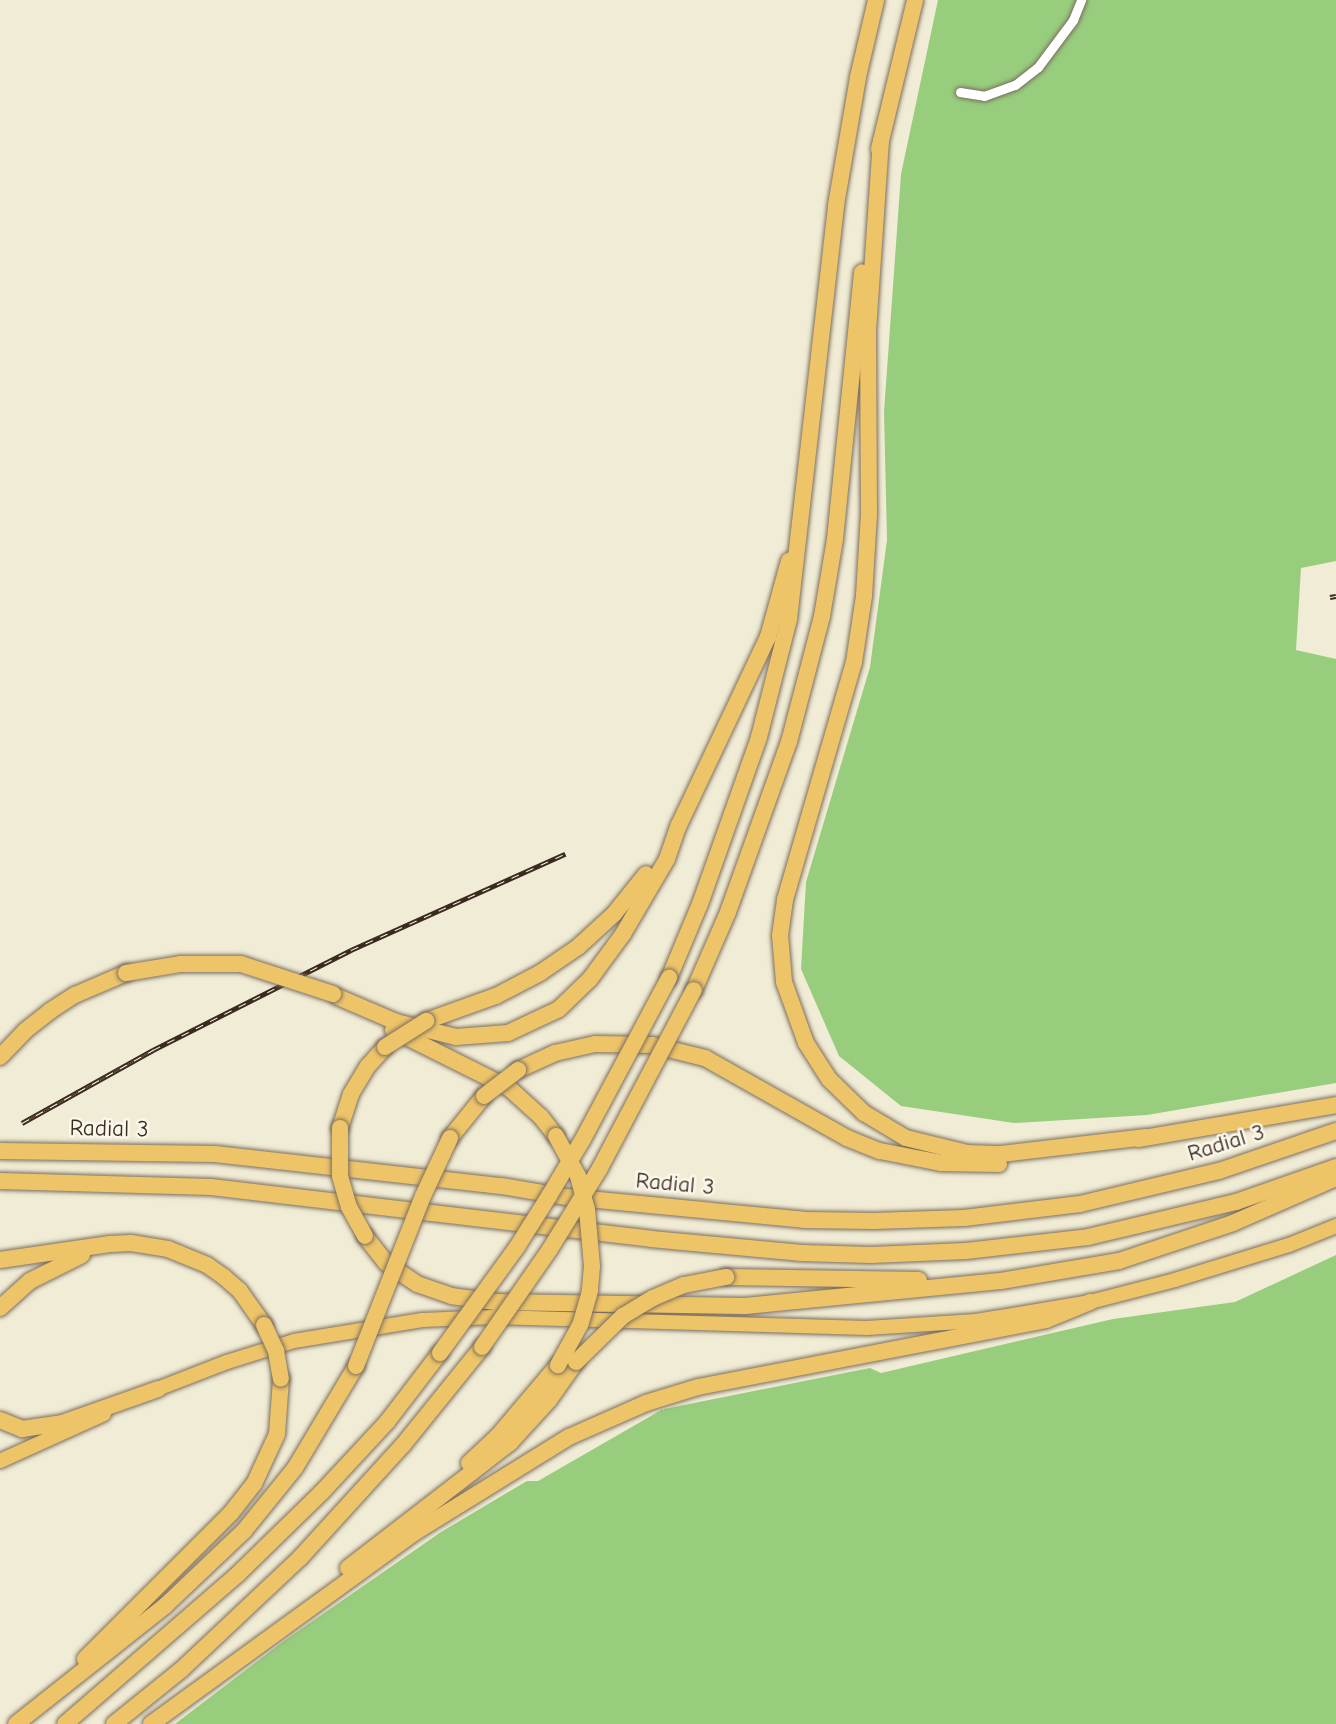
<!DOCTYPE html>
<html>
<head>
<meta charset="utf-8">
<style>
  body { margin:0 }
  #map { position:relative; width:1336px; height:1724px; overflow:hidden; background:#f1ecd5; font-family:"Comic Neue",sans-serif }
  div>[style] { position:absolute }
  .green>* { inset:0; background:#98cd7e }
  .roads { filter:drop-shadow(0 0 2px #7b6e5e) drop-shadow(0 0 2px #7b6e5e) }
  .street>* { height:9px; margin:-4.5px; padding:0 4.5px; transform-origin:4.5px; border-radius:4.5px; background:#fff }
  .primary>* { height:14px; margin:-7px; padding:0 7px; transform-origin:7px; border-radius:7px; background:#eec469 }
  .highway>* { height:16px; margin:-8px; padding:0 8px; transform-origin:8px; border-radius:8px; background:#eec469 }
  .rail>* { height:5px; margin-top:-2.5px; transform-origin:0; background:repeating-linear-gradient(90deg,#fbf7ec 0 8px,#3b2a1e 0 16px); box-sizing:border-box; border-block:2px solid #3b2a1e }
  .bridges { filter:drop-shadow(0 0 2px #7b6e5e) drop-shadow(0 0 2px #7b6e5e) }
  .highway-bridge>* { height:16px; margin:-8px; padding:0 8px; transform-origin:8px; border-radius:8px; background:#eec469 }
  span { translate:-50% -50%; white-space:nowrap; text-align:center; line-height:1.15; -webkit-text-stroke:5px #fbf7ec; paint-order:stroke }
  .street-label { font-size:23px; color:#3b2a1e }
</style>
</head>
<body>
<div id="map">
  <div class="green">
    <div style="clip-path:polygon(938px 0,1336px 0,1336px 561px,1301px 568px,1296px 650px,1336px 659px,1336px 1083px,1147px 1115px,1014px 1123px,901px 1106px,839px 1056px,801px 969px,806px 882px,870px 667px,887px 540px,884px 412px,901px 174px)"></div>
    <div style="clip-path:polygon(1336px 1255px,1336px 1724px,175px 1724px,284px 1641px,441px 1532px,527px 1481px,538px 1481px,663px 1409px,664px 1411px,664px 1409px,870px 1368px,881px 1373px,1113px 1319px,1235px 1302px)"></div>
  </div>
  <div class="roads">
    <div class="street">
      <div style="left:960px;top:92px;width:24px;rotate:9deg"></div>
      <div style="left:984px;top:96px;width:33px;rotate:-20deg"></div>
      <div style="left:1015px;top:85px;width:29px;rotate:-38deg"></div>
      <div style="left:1038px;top:67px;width:59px;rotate:-53.3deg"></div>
      <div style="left:1073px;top:20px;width:22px;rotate:-68deg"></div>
    </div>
    <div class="primary">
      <div style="left:147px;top:1393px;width:86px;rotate:-21.2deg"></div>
      <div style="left:227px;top:1362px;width:70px;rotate:-17.4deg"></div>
      <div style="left:294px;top:1341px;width:130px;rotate:-9.3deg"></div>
      <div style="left:422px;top:1320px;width:73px;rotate:-2.4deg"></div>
      <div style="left:495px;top:1317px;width:372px;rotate:1.7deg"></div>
      <div style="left:867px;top:1328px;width:109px;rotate:-3.7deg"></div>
      <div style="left:976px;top:1321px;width:116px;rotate:-9.5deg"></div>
      <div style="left:1090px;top:1302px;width:88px;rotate:-14.5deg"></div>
      <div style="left:1175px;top:1280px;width:119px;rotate:-17.1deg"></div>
      <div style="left:1289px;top:1245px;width:51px;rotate:-22deg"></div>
      <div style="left:0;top:1461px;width:114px;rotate:-24.3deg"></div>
    </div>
    <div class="highway">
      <div style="left:881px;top:140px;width:189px;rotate:93.9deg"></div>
      <div style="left:868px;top:329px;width:185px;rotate:89.7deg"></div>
      <div style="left:869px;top:514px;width:82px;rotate:93.5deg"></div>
      <div style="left:864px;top:596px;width:67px;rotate:98.6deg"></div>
      <div style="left:854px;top:662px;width:248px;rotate:106.2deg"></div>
      <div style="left:785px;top:900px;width:35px;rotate:98deg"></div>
      <div style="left:780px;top:935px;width:47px;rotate:85.1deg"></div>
      <div style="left:784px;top:982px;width:65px;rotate:70.2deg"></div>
      <div style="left:806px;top:1043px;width:43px;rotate:57.4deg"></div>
      <div style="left:829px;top:1079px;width:49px;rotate:44.2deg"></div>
      <div style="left:864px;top:1113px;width:49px;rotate:30.8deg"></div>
      <div style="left:906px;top:1138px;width:63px;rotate:13.8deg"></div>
      <div style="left:967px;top:1153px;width:34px;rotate:2deg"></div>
      <div style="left:1001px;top:1154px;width:146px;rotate:-6.7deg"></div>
      <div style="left:879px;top:149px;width:153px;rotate:-76.4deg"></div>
      <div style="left:669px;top:978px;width:80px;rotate:-67.3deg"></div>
      <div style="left:700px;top:904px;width:177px;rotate:-70.5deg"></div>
      <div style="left:759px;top:737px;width:122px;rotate:-75.7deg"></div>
      <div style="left:789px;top:619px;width:417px;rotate:-83.5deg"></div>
      <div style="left:836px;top:205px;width:130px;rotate:-80.2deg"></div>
      <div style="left:858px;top:77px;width:79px;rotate:-76.8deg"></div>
      <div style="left:694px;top:990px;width:85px;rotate:-66.4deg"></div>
      <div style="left:728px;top:912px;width:181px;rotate:-70.3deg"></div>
      <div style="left:789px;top:742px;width:130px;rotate:-75.3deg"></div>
      <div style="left:822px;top:616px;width:78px;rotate:-80.4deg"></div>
      <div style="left:835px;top:539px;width:268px;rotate:-84.2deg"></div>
      <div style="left:338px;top:997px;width:63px;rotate:23.3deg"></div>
      <div style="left:396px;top:1022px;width:62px;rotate:14deg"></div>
      <div style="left:456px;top:1037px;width:52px;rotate:-4.4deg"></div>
      <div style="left:508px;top:1033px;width:56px;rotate:-25.2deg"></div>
      <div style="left:559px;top:1009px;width:43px;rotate:-44.1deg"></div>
      <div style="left:590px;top:979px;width:56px;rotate:-53.7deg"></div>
      <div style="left:623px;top:934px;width:87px;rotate:-59.6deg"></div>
      <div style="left:667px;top:859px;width:36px;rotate:-71deg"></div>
      <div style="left:679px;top:825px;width:208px;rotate:-64.7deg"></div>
      <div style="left:768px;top:637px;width:79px;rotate:-74.6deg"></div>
      <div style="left:426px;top:1021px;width:74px;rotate:-19.7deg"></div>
      <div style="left:496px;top:996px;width:50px;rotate:-27.6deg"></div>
      <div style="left:540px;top:973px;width:46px;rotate:-34.4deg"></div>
      <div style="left:578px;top:947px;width:49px;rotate:-42.5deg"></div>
      <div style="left:614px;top:914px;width:51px;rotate:-51.3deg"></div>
      <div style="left:393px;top:1030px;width:130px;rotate:26.6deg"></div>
      <div style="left:509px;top:1088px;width:43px;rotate:42.2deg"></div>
      <div style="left:541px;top:1117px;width:24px;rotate:52deg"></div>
      <div style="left:0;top:1057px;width:37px;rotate:-46deg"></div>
      <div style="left:26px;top:1030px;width:31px;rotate:-38deg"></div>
      <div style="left:50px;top:1011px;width:30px;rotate:-33deg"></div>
      <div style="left:75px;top:995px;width:56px;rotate:-23.3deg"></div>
      <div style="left:518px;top:1070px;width:41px;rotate:-24.7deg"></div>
      <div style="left:555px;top:1053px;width:41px;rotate:-12.7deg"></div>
      <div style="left:595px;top:1044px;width:57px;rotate:1deg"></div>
      <div style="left:652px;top:1045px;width:55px;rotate:13.8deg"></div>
      <div style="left:705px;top:1058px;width:163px;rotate:29.4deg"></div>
      <div style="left:847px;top:1138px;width:35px;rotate:22deg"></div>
      <div style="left:880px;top:1151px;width:62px;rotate:11.1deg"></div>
      <div style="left:941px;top:1163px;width:58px;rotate:1deg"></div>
      <div style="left:340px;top:1128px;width:36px;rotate:-72deg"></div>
      <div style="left:351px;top:1094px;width:33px;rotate:-59deg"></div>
      <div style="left:368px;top:1066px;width:25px;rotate:-48deg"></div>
      <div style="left:450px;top:1138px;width:54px;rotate:-51deg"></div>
      <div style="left:1138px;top:1139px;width:201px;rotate:-9.7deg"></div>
      <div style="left:0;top:1151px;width:215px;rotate:0.8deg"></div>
      <div style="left:215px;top:1154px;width:288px;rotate:6.4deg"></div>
      <div style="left:501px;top:1186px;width:67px;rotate:9.5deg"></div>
      <div style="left:567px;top:1197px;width:238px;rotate:5.5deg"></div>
      <div style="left:804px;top:1220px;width:70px;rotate:0.8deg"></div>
      <div style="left:874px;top:1221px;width:90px;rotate:-1.9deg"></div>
      <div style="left:964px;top:1218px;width:117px;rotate:-6.9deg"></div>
      <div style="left:1080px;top:1204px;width:143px;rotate:-13.4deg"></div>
      <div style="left:1219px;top:1171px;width:124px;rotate:-18.9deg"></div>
      <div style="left:0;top:1181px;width:211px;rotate:1.6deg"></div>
      <div style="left:211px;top:1187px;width:443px;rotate:6.7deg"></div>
      <div style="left:651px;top:1239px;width:152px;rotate:5.3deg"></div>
      <div style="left:802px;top:1253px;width:69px;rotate:1.7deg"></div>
      <div style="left:871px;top:1255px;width:95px;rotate:-2.4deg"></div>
      <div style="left:966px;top:1251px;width:123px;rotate:-6.5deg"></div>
      <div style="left:1088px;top:1237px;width:152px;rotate:-13.3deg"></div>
      <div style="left:1236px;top:1202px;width:106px;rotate:-19.3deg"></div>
      <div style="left:365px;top:1236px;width:34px;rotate:52deg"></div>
      <div style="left:386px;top:1263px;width:37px;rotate:34deg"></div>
      <div style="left:417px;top:1284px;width:36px;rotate:19deg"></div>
      <div style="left:451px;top:1296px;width:45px;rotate:7.6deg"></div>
      <div style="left:496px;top:1302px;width:249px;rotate:0.9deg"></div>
      <div style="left:745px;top:1306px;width:257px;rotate:-5.6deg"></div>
      <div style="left:1001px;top:1281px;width:120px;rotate:-9.6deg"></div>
      <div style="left:1119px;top:1261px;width:120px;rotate:-18.4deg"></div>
      <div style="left:1233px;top:1223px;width:112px;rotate:-23.6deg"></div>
      <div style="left:0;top:1260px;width:111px;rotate:-8.3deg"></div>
      <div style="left:110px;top:1244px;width:21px;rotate:-3deg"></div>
      <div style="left:131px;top:1243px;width:37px;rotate:9deg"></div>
      <div style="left:168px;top:1249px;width:42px;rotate:22.3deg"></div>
      <div style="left:207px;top:1265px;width:21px;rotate:35deg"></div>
      <div style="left:224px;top:1277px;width:21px;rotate:41deg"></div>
      <div style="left:240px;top:1291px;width:42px;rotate:54.8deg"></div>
      <div style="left:726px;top:1277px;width:193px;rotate:0.9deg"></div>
      <div style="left:0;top:1308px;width:40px;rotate:-42deg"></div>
      <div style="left:30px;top:1281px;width:58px;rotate:-26.6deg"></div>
      <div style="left:0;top:1420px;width:24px;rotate:22deg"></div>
      <div style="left:22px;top:1429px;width:40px;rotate:-8.5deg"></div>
      <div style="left:62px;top:1423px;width:102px;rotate:-19.5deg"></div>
      <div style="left:469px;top:1463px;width:40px;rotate:-43deg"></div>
      <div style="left:498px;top:1436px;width:93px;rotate:-49.8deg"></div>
      <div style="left:348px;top:1568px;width:205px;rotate:-37.7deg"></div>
      <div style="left:510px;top:1443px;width:58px;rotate:-47.8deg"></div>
      <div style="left:549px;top:1400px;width:47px;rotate:-54.6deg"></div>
      <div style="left:85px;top:1659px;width:206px;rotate:-45deg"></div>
      <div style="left:231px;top:1513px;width:37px;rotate:-52deg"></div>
      <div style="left:254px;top:1484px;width:55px;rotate:-65.3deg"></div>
      <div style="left:277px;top:1434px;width:55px;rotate:-85.8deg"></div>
      <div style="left:16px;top:1724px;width:191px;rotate:-38.4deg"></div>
      <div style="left:166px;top:1605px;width:108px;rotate:-43.5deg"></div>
      <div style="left:244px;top:1531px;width:81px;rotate:-51deg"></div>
      <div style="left:295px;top:1468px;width:119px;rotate:-59.1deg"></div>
      <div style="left:65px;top:1724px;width:229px;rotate:-40.9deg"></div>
      <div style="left:238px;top:1574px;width:117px;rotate:-44.3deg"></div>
      <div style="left:322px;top:1492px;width:96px;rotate:-47.1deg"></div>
      <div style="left:387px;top:1422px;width:87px;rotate:-52.5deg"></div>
      <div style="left:114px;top:1724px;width:86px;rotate:-38.9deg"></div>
      <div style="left:181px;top:1670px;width:163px;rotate:-43.3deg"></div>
      <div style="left:300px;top:1558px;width:153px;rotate:-47.7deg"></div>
      <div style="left:403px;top:1445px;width:126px;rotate:-51.1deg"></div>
      <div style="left:151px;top:1724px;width:325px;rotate:-36deg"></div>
      <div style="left:414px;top:1533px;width:182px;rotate:-31.8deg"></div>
      <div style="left:569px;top:1437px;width:84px;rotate:-23.8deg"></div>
      <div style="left:646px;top:1403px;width:54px;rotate:-17.1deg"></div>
      <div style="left:698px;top:1387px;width:354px;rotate:-10.9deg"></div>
      <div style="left:1046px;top:1320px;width:48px;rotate:-22.2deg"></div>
    </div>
  </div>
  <div class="rail">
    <div style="left:1330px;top:597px;width:6px;rotate:-9deg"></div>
    <div style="left:22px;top:1123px;width:150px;rotate:-29.1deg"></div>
    <div style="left:153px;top:1050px;width:222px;rotate:-26.8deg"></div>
    <div style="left:351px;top:950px;width:235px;rotate:-24.2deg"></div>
  </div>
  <div class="bridges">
    <div class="highway-bridge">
      <div style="left:126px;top:973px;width:56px;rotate:-9.3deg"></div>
      <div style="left:181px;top:964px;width:60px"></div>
      <div style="left:241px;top:964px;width:97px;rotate:18.1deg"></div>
      <div style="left:385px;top:1047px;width:49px;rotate:-32.4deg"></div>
      <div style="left:484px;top:1096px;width:43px;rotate:-37.4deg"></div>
      <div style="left:340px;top:1128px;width:48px;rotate:90deg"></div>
      <div style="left:340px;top:1176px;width:32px;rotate:74deg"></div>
      <div style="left:349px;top:1207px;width:33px;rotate:61deg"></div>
      <div style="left:556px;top:1136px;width:46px;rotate:61.2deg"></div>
      <div style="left:578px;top:1176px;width:34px;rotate:75deg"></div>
      <div style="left:587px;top:1209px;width:57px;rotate:85deg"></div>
      <div style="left:592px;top:1266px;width:25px;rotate:95deg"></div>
      <div style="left:590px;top:1291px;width:35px;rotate:106deg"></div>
      <div style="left:580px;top:1325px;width:46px;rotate:118.8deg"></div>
      <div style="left:264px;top:1325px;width:29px;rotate:65deg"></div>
      <div style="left:276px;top:1351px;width:28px;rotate:80deg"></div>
      <div style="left:482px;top:1347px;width:119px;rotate:-55.2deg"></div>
      <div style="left:550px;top:1249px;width:95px;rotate:-58.3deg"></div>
      <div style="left:600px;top:1168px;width:201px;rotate:-62.2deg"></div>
      <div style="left:440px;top:1353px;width:131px;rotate:-54deg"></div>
      <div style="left:517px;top:1247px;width:60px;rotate:-57.9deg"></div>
      <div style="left:549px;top:1196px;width:66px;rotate:-59.2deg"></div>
      <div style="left:583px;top:1139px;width:183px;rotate:-61.9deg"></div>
      <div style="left:576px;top:1362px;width:66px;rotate:-44.4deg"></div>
      <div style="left:623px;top:1316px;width:35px;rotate:-31deg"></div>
      <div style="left:653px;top:1298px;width:34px;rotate:-23deg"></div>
      <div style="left:684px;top:1285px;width:43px;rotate:-10.8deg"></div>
      <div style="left:356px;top:1366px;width:183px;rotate:-68.5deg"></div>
      <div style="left:423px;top:1196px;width:64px;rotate:-65deg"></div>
    </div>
  </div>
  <div class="street-label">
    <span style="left:109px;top:1129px;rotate:1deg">Radial 3</span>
    <span style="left:1226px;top:1143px;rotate:-17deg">Radial 3</span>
    <span style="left:675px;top:1184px;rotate:5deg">Radial 3</span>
  </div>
</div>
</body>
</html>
